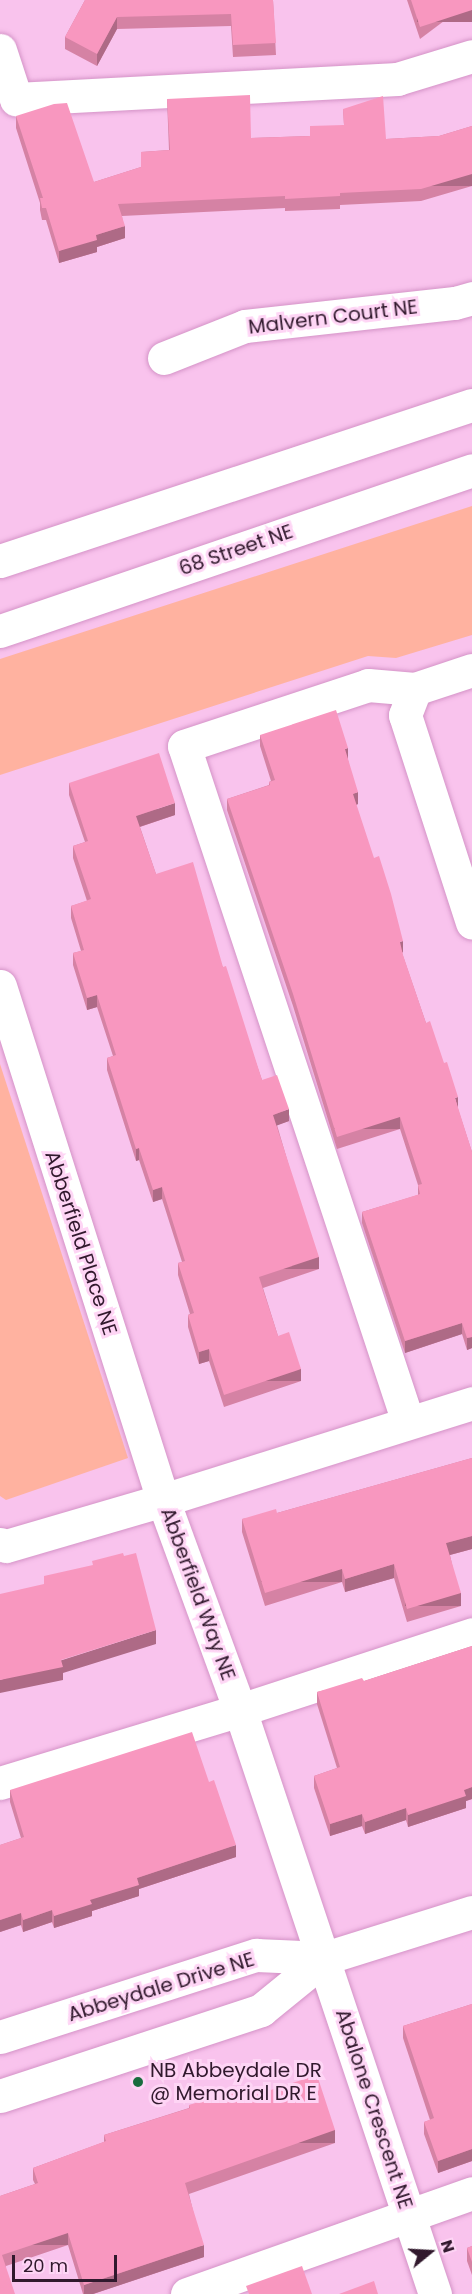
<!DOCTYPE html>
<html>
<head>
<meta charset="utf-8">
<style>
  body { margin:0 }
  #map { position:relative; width:472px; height:2294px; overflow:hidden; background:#f9c3ed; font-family:Poppins,sans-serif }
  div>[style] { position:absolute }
  .green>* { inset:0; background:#ffb2a0 }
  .roads { filter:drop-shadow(0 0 2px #d493c7) drop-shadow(0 0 2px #d493c7) }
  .minor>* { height:33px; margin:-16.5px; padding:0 16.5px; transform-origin:16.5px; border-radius:16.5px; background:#fff }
  .major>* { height:33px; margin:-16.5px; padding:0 16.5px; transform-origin:16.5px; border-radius:16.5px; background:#fff }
  .wall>* { inset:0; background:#d582a4 }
  .shaded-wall>* { inset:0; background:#ae6a86; transform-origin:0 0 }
  .building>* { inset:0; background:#f897bf }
  .dots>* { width:16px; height:16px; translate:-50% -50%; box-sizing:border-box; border:3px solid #fed5f5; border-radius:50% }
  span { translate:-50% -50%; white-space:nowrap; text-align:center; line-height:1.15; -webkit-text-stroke:6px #fed5f5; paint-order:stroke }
  .street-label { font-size:20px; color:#31192d }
  .poi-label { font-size:20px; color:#31192d }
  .left { translate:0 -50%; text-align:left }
  .north { position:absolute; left:400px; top:2222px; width:60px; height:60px; -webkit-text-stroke:4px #fed5f5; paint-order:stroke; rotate:72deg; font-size:16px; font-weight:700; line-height:24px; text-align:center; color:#31192d }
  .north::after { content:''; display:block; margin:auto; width:21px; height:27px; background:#31192d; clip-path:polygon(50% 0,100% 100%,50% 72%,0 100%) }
  .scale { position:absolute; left:12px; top:2255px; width:105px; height:27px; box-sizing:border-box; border:3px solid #31192d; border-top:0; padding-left:8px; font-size:18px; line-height:21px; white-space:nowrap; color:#31192d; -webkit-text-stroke:4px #fed5f5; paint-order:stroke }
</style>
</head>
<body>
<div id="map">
  <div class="green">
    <div style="clip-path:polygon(472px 506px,472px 635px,396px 658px,368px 656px,0 775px,0 659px)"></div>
    <div style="clip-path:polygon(0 1064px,128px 1458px,6px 1500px,0 1496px)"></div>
  </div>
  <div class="roads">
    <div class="minor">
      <div style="left:0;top:50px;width:52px;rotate:71.9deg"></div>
      <div style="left:16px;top:99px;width:382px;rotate:-3deg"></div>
      <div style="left:397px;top:79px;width:78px;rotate:-17deg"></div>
      <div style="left:164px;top:358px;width:87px;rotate:-21.6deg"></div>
      <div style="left:245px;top:326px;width:211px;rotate:-6.3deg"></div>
      <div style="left:455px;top:303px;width:18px;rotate:-16deg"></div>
      <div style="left:472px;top:670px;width:60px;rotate:161.6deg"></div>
      <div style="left:415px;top:689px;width:28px;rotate:111deg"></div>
      <div style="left:405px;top:715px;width:218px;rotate:72.1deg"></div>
      <div style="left:0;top:986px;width:539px;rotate:72.41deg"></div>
      <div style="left:163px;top:1500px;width:224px;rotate:69.9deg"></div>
      <div style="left:240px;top:1710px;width:616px;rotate:71.54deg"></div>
      <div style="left:408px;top:1422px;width:712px;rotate:-108.33deg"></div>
      <div style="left:184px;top:746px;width:194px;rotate:-18.3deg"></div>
      <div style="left:368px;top:685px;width:47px;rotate:4.9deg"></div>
      <div style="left:0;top:1544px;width:6px;rotate:18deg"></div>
      <div style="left:6px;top:1546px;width:164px;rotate:-16.3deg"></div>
      <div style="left:163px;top:1500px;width:324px;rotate:-17.4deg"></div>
      <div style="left:0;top:1783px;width:251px;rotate:-16.9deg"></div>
      <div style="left:240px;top:1710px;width:244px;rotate:-18.1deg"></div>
      <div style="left:0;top:2037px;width:269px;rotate:-17.8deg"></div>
      <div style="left:256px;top:1955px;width:69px;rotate:2.5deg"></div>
      <div style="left:325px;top:1958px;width:154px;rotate:-17.4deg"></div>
      <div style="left:0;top:2096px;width:275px;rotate:-18.2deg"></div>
      <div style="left:261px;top:2010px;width:82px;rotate:-39.1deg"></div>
      <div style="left:187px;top:2294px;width:302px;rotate:-19.5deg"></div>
    </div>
    <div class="major">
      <div style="left:0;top:561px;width:497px;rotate:-18.3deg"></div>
      <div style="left:0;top:631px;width:499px;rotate:-18.8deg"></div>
    </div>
  </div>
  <div class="wall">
    <div style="clip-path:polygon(85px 0,273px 0,276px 55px,233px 57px,231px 26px,117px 29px,97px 66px,65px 49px,65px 37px)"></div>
    <div style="clip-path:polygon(407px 0,472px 0,420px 39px)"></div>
    <div style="clip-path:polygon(167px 99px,251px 138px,310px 136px,344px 125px,343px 109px,386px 139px,439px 136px,472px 126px,472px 186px,421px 201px,340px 205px,340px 209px,285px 211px,285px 208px,122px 216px,125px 238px,97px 247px,97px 252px,59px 263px,46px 220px,42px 220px,40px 210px,40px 203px,16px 128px,16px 116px,94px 182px,141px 167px,141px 152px,169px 150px)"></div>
    <div style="clip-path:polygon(260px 735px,348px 760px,358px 804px,356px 805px,403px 952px,402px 953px,426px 1023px,458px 1109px,472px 1152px,472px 1348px,467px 1350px,462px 1334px,405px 1353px,362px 1223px,362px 1212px,418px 1195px,418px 1185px,400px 1129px,337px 1149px,293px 1006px,227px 810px,227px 799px,269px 785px,269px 782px,271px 781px,260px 746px)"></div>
    <div style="clip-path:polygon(69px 783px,175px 815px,140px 827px,156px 874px,223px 967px,262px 1080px,289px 1121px,277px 1125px,319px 1269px,263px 1288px,278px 1336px,301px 1381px,224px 1407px,209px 1361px,199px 1364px,188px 1327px,188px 1315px,190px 1314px,178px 1275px,178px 1263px,182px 1262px,162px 1199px,153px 1202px,139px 1160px,136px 1161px,107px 1070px,107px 1058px,113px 1056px,97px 1007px,87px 1010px,73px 965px,73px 953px,81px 951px,71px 918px,71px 906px,87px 901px,73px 858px,73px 846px,85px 842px,69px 795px)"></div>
    <div style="clip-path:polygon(472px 1458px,472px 1549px,450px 1555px,461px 1606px,407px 1622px,394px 1578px,345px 1592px,342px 1582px,265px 1606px,242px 1532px,242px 1519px,277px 1513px)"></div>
    <div style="clip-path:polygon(472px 1646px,472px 1799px,466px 1801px,466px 1808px,408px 1827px,406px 1820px,365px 1834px,362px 1826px,330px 1836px,314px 1788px,314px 1776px,337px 1768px,317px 1704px,317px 1692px,364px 1681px)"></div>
    <div style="clip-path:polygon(209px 1782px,236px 1857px,139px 1889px,139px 1896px,92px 1911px,92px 1916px,54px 1928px,52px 1922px,23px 1932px,21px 1925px,0 1932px,0 1845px,21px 1838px,10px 1802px,10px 1790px)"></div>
    <div style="clip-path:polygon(472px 1994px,472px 2161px,438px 2173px,424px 2134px,424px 2122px,430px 2120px,403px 2038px,403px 2026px,472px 2004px)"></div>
    <div style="clip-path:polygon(237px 2101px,335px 2143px,189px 2194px,204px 2257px,93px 2294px,83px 2294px,68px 2245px,6px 2266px,0 2294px,0 2196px,35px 2184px,33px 2180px,33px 2168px,104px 2142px,104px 2135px,189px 2108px,189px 2105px)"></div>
    <div style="clip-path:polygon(472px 2246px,472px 2275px,467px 2261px,467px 2248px)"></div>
  </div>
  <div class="shaded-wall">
    <div style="left:472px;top:10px;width:12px;height:55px;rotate:90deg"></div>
    <div style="clip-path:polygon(117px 17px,117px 29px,97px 66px,97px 54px)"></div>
    <div style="left:472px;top:174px;width:12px;height:53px;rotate:90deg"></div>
    <div style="clip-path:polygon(125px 226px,125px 238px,97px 247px,97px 252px,59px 263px,59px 251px,96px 235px)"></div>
    <div style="clip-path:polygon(348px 748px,348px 760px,345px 761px,345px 749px)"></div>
    <div style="clip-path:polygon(358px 792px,358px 804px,353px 806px,353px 794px)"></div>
    <div style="clip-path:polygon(175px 803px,175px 815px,136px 828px,136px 816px)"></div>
    <div style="clip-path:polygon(403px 941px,403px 952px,400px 953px,400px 942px)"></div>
    <div style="clip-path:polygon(97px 995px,97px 1007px,87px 1010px,87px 998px)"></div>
    <div style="clip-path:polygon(458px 1097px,458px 1109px,455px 1098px)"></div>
    <div style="clip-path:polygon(289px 1109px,289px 1121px,273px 1127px,273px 1115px)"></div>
    <div style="left:400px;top:1117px;width:12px;height:66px;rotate:90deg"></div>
    <div style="clip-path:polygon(139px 1148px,139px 1160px,136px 1161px,136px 1149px)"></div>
    <div style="clip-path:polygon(162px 1187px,162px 1199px,153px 1202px,153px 1190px)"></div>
    <div style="left:319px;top:1257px;width:12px;height:63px;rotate:90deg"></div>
    <div style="clip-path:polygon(462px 1323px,462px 1334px,405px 1353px,405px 1341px)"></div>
    <div style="clip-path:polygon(472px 1337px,472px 1348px,467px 1350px,467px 1338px)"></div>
    <div style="clip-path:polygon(209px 1349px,209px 1361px,199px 1364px,199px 1352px)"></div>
    <div style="left:301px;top:1369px;width:12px;height:81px;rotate:90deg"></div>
    <div style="clip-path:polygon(472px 1536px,472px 1549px,446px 1556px,446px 1543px)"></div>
    <div style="clip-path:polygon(394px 1564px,394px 1578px,345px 1592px,345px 1579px)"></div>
    <div style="left:342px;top:1569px;width:13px;height:81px;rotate:90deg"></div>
    <div style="left:461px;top:1593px;width:13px;height:56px;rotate:90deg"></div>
    <div style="clip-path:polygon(156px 1630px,156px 1644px,63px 1673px,63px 1680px,0 1693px,0 1680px)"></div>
    <div style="clip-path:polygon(472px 1787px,472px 1799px,466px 1801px,466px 1808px,408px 1827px,408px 1815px,464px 1790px)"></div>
    <div style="clip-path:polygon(406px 1808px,406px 1820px,365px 1834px,365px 1822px)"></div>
    <div style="clip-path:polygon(362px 1814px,362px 1826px,330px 1836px,330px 1824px)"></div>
    <div style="clip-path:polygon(236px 1845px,236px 1857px,139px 1889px,139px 1896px,92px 1911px,92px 1916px,54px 1928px,54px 1916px,137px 1878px)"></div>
    <div style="clip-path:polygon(52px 1910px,52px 1922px,23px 1932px,23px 1920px)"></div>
    <div style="clip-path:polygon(21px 1913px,21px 1925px,0 1932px,0 1920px)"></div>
    <div style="left:335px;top:2130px;width:13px;height:159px;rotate:90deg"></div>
    <div style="clip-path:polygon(472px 2149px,472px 2161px,438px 2173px,438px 2161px)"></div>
    <div style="left:68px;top:2233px;width:12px;height:70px;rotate:90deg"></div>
    <div style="clip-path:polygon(204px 2245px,204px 2257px,93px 2294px,84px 2294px,84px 2285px)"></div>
  </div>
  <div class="building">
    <div style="clip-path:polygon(85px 0,273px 0,276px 43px,233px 45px,231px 14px,117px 17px,97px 54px,65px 37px)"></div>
    <div style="clip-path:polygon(411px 0,472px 0,472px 10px,420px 27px)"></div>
    <div style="clip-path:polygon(250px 95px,251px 138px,310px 136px,310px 126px,344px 125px,343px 109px,383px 96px,386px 139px,439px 136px,472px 126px,472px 174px,421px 189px,340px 193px,340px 196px,285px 199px,285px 196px,118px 204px,125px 226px,96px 235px,97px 240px,59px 251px,46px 208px,42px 208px,40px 198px,43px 198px,16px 116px,54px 104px,67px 103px,94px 182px,141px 167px,141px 152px,170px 150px,167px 99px)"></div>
    <div style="clip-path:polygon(336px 710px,348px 748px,345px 749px,358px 792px,353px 794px,374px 858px,379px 856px,391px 894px,403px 941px,400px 942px,403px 955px,426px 1023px,430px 1021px,444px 1063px,447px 1062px,458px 1097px,455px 1098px,472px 1152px,472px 1337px,467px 1338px,462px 1323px,405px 1341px,362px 1212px,420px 1194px,418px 1185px,422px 1184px,400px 1117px,337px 1137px,293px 994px,227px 799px,270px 785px,269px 782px,275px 780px,260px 735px)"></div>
    <div style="clip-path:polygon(159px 753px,175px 803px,136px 816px,156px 874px,193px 862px,223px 967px,226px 966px,262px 1080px,277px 1075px,289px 1109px,273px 1115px,319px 1257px,259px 1277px,278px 1336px,289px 1332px,301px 1369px,224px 1395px,209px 1349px,199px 1352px,188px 1315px,194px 1313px,178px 1263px,185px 1261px,162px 1187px,153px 1190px,139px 1148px,136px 1149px,107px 1058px,116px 1055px,97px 995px,87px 998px,73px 953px,84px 950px,71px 906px,91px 899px,73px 846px,88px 841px,69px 783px)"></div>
    <div style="clip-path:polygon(472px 1458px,472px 1536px,446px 1543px,461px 1593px,407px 1609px,394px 1564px,345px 1579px,342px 1569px,265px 1593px,242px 1519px,276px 1509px,277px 1513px)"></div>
    <div style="clip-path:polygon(123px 1553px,124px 1556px,136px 1553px,156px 1630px,61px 1660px,63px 1667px,0 1680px,0 1594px,44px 1584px,44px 1576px,93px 1565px,92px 1561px)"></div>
    <div style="clip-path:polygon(472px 1646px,472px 1787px,464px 1790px,466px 1796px,408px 1815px,406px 1808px,365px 1822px,362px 1814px,330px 1824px,314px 1776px,340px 1767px,317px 1692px,362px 1678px,364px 1681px)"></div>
    <div style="clip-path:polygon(192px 1732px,209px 1782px,214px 1780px,236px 1845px,137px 1878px,139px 1885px,90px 1900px,92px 1904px,54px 1916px,52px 1910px,23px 1920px,21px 1913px,0 1920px,0 1845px,24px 1837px,10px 1790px)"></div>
    <div style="clip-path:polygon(472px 2004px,472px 2149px,438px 2161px,424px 2122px,434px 2118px,403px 2026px)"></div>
    <div style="clip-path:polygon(317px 2075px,335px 2130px,185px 2183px,204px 2245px,84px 2285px,68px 2233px,2px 2255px,15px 2294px,0 2294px,0 2196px,38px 2183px,33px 2168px,106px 2141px,104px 2135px,190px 2108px,189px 2105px,234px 2091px,237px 2101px)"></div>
    <div style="clip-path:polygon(472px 2246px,472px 2262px,467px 2248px)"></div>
    <div style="clip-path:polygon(302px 2266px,312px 2294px,249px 2294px,246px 2286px)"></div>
    <div style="clip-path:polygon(374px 2281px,378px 2294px,339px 2294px)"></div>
  </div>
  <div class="dots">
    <div style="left:138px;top:2082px;background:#196c3e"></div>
  </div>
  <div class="street-label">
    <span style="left:333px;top:317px;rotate:-7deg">Malvern Court NE</span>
    <span style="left:236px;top:550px;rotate:-19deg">68 Street NE</span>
    <span style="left:81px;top:1243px;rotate:72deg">Abberfield Place NE</span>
    <span style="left:198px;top:1594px;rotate:70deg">Abberfield Way NE</span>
    <span style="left:161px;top:1987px;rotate:-17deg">Abbeydale Drive NE</span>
    <span style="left:374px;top:2109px;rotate:72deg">Abalone Crescent NE</span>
  </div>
  <div class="poi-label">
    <span class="left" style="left:150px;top:2082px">NB Abbeydale DR<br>@ Memorial DR E</span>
  </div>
  <div class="north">N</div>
  <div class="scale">20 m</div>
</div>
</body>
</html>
